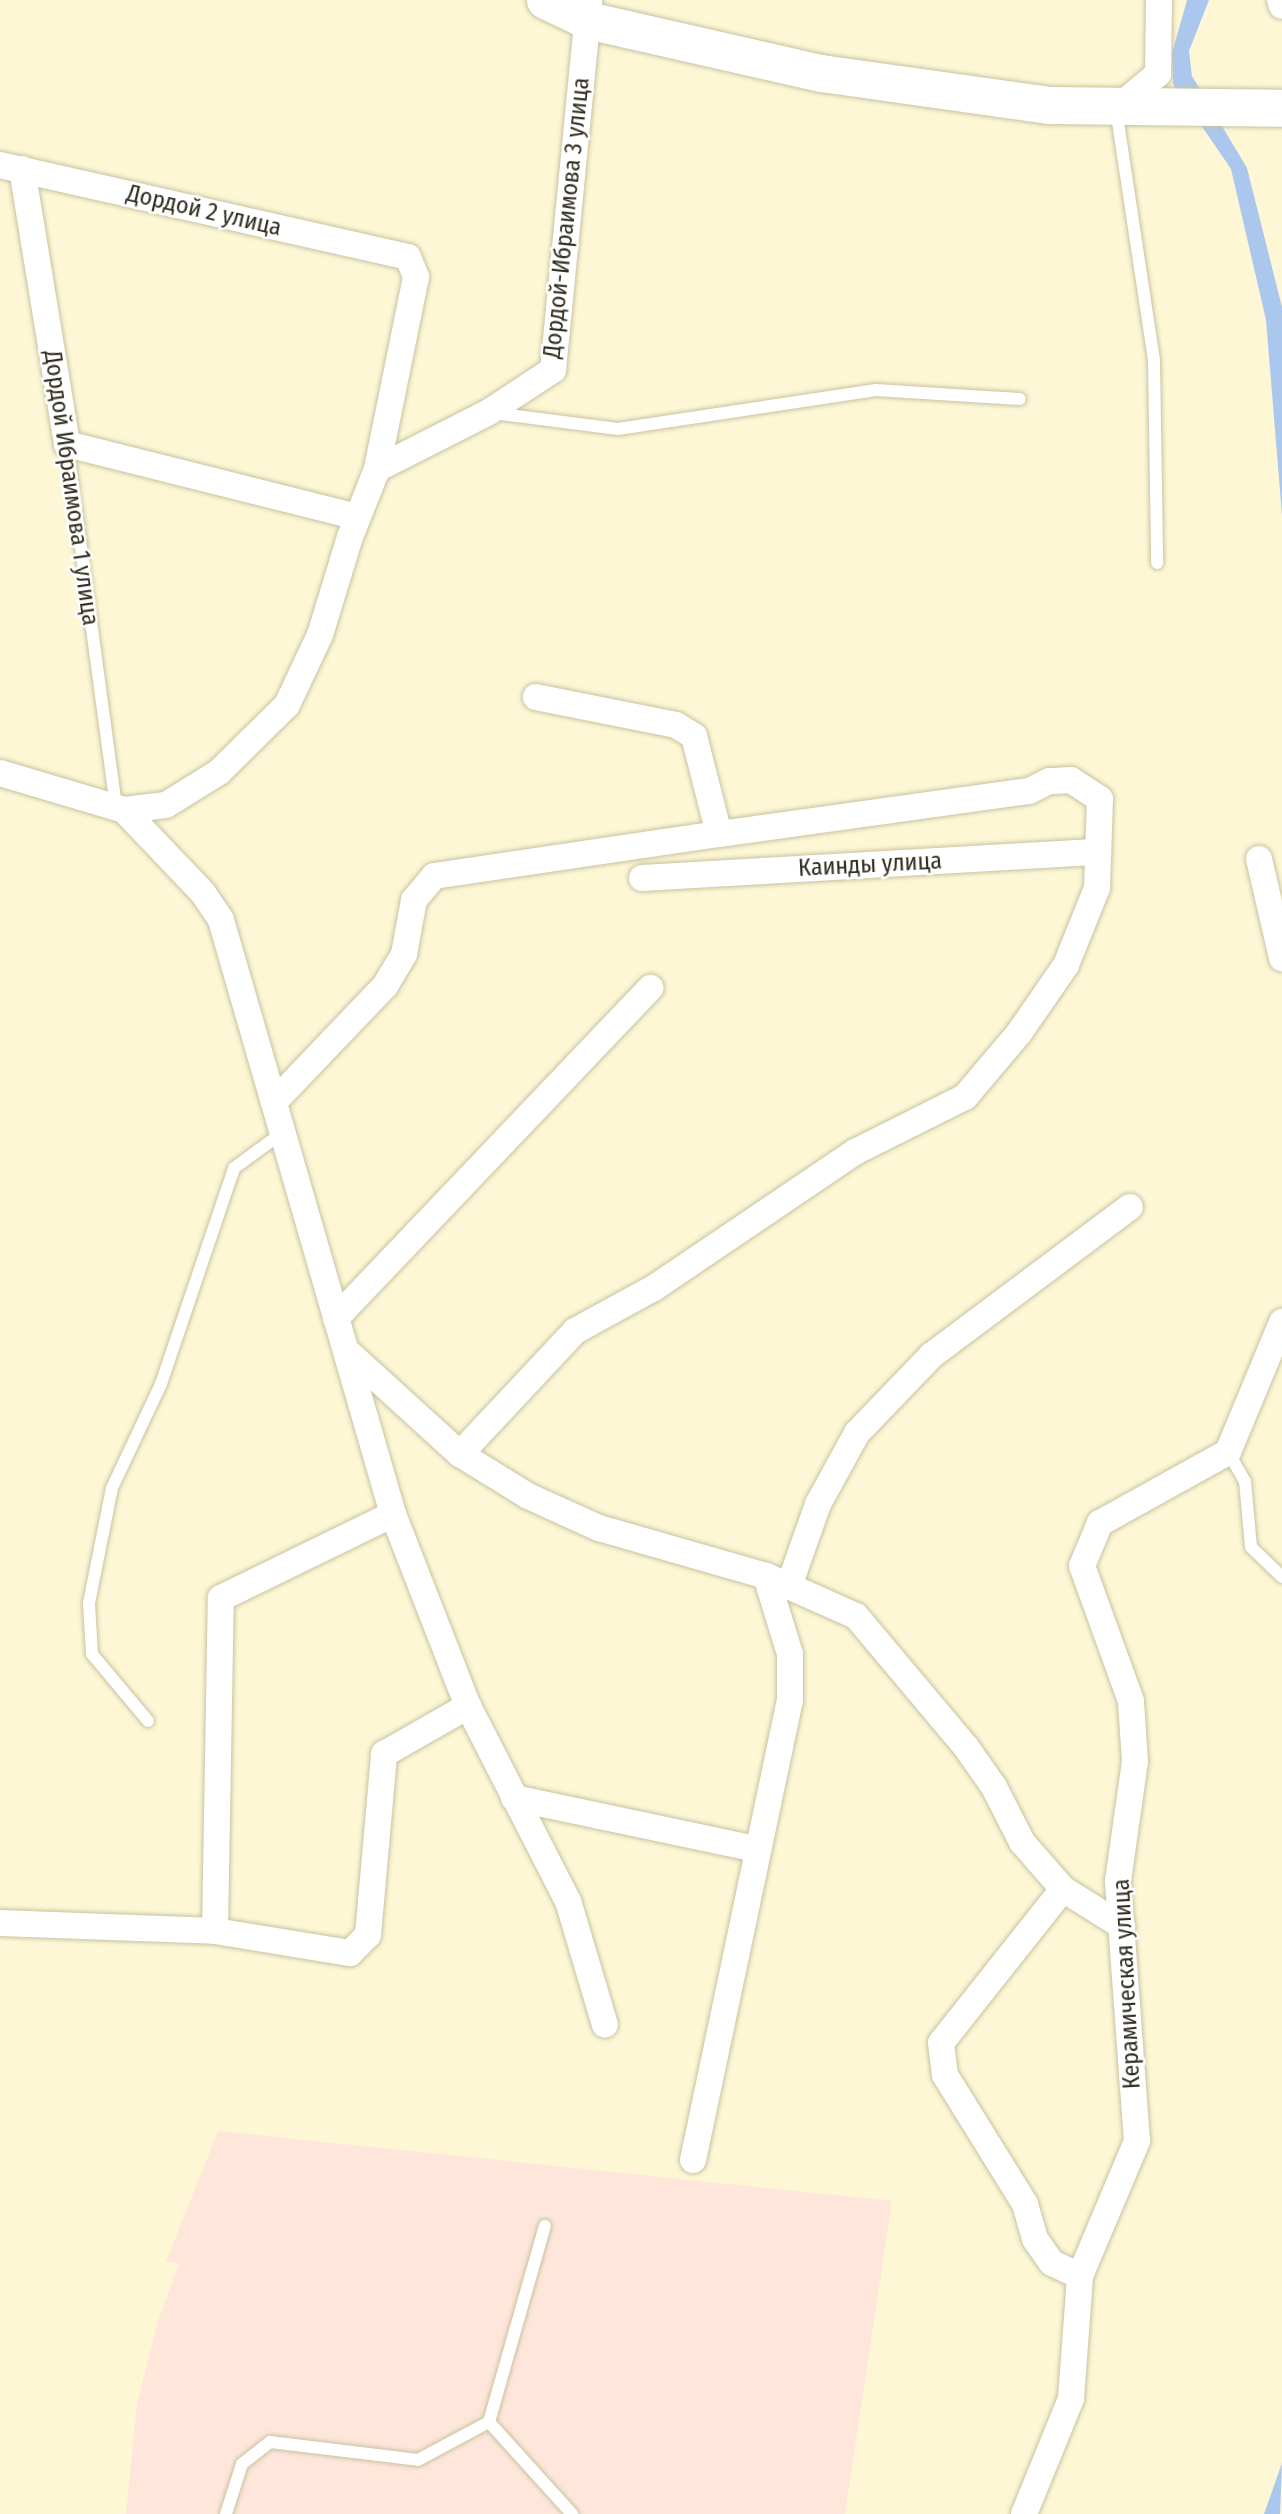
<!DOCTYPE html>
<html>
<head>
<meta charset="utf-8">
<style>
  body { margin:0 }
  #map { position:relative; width:1282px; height:2514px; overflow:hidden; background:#fdf7d5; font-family:"Fira Sans Condensed",sans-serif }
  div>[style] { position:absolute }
  .industrial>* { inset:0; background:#fee7da }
  .water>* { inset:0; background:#acc7ee }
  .roads { filter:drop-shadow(0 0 2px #c8c2a1) drop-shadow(0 0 2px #c8c2a1) }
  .lane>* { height:12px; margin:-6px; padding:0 6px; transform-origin:6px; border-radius:6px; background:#fff }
  .street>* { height:26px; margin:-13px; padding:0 13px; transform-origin:13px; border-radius:13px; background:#fff }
  .secondary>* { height:37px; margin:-18.5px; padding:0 18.5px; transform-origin:18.5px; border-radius:18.5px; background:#fff }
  span { translate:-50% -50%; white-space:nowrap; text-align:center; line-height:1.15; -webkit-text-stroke:5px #fff; paint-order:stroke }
  .street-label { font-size:24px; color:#2f2c1f }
</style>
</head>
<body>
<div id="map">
  <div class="industrial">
    <div style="clip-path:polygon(218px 2131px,892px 2201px,845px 2514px,126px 2514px,137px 2404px,158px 2321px,179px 2264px,166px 2261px)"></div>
  </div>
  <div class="water">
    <div style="clip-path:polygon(1187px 0,1209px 0,1189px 51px,1192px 76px,1247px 168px,1282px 307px,1282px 515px,1266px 320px,1231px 169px,1173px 84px,1172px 53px)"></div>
    <div style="clip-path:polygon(1282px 2463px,1280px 2514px,1264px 2514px)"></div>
  </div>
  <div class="roads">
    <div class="lane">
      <div style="left:1116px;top:109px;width:255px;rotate:81.4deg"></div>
      <div style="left:1154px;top:361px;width:202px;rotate:89.1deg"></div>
      <div style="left:493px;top:413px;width:126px;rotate:7.3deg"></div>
      <div style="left:618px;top:429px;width:261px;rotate:-8.6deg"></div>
      <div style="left:876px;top:390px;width:144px;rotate:3.6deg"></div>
      <div style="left:67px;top:444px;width:366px;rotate:82.3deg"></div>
      <div style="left:1228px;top:1452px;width:34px;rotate:60deg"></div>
      <div style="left:1245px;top:1481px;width:66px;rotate:84.8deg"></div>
      <div style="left:1251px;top:1547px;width:43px;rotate:44.1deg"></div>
      <div style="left:148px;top:1721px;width:87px;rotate:-129.9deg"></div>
      <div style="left:92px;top:1654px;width:51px;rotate:-93.4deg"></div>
      <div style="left:89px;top:1603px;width:117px;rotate:-78.7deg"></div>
      <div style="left:112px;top:1488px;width:115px;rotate:-64.8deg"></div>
      <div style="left:161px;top:1384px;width:228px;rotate:-71.3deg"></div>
      <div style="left:234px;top:1168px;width:59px;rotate:-36.1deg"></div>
      <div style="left:489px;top:2422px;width:124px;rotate:47.9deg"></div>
      <div style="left:226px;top:2514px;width:52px;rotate:-72.3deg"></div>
      <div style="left:242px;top:2464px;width:36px;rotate:-38deg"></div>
      <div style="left:270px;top:2442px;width:149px;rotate:6.9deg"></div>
      <div style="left:418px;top:2460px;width:81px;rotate:-28.2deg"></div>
      <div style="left:489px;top:2422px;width:204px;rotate:-74.1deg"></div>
    </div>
    <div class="street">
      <div style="left:1280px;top:0;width:6px;rotate:72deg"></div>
      <div style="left:1116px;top:109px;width:55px;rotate:-39.8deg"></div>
      <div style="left:1158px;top:74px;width:74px;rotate:-89.2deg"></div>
      <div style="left:0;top:165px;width:418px;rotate:12.7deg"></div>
      <div style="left:408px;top:257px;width:22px;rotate:68deg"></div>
      <div style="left:416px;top:277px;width:196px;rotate:101.5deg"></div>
      <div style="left:22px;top:169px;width:279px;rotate:80.7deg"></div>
      <div style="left:67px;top:444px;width:299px;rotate:14.1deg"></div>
      <div style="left:0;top:773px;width:129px;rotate:16.6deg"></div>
      <div style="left:124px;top:810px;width:115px;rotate:46.4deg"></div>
      <div style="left:203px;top:893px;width:32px;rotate:56deg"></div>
      <div style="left:221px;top:920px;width:618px;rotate:73.85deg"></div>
      <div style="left:393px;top:1514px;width:206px;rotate:68.7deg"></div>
      <div style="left:468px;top:1706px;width:219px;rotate:62.9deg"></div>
      <div style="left:568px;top:1901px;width:129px;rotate:73.4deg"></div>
      <div style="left:124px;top:810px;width:42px;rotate:-6.8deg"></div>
      <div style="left:166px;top:805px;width:62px;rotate:-31.9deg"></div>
      <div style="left:219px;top:772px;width:95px;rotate:-44.6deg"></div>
      <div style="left:287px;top:705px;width:77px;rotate:-64.8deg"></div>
      <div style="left:320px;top:635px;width:102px;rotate:-73deg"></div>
      <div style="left:350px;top:537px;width:73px;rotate:-68.3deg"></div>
      <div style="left:377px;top:469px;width:126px;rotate:-27deg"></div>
      <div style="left:489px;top:412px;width:77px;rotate:-33.3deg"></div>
      <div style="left:553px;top:370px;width:372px;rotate:-84.4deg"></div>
      <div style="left:1259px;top:859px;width:102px;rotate:76.9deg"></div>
      <div style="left:642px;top:878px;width:457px;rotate:-3.3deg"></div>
      <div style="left:276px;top:1100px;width:158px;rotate:-46.3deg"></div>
      <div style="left:385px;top:986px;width:37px;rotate:-59deg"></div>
      <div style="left:404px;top:954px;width:55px;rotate:-79.5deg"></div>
      <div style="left:414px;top:900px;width:31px;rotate:-50deg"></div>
      <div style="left:434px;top:876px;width:288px;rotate:-8.4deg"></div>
      <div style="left:336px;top:1318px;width:456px;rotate:-46.4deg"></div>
      <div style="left:350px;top:1354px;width:149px;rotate:42.3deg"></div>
      <div style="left:460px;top:1454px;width:80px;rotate:31.7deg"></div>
      <div style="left:528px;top:1496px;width:78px;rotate:24.3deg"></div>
      <div style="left:599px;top:1528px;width:174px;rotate:16deg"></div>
      <div style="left:766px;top:1576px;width:98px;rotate:24deg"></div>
      <div style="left:856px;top:1616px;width:171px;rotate:50deg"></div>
      <div style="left:966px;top:1747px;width:49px;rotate:55deg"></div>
      <div style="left:994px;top:1787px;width:62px;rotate:63deg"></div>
      <div style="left:1022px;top:1842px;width:62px;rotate:48.9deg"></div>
      <div style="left:1063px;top:1889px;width:70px;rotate:32.1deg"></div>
      <div style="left:460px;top:1454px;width:168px;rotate:-46.9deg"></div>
      <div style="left:575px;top:1331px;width:90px;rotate:-28.6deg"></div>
      <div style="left:654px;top:1288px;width:243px;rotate:-34.1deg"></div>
      <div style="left:855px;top:1152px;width:123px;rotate:-26.6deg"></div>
      <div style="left:965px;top:1097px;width:84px;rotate:-49.8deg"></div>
      <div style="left:1019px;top:1033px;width:83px;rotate:-55.3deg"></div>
      <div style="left:1066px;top:965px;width:83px;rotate:-68.1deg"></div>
      <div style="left:1097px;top:888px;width:89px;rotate:-88.1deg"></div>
      <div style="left:1100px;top:799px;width:35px;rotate:-147deg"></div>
      <div style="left:1071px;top:780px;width:22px;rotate:177deg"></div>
      <div style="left:1049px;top:781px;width:22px;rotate:153deg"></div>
      <div style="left:1029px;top:791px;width:313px;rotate:172.1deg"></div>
      <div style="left:719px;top:834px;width:101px;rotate:-104.3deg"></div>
      <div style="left:694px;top:736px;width:21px;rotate:-149deg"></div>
      <div style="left:676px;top:725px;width:143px;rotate:-168.7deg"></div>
      <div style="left:789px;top:1586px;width:87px;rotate:-70.5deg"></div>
      <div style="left:818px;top:1504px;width:81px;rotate:-61.2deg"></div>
      <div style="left:857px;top:1433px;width:108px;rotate:-46.1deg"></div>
      <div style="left:932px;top:1355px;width:247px;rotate:-36.8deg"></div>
      <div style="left:514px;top:1798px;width:247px;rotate:11.9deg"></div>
      <div style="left:1063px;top:1889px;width:196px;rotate:128.4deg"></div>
      <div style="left:941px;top:2043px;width:32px;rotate:83deg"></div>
      <div style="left:945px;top:2075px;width:152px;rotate:58.2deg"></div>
      <div style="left:1025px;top:2204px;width:36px;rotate:74deg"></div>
      <div style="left:1035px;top:2239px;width:29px;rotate:55deg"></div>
      <div style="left:1052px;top:2263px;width:31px;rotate:25deg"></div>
      <div style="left:0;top:1923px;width:215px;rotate:2.1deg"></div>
      <div style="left:215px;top:1931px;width:137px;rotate:9.3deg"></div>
      <div style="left:350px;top:1953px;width:25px;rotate:-45deg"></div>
      <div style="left:368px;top:1935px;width:182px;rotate:-84.9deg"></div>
      <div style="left:384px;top:1754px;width:97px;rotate:-29.7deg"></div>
      <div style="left:215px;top:1931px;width:333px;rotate:-89deg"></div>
      <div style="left:221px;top:1598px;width:191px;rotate:-26deg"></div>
      <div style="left:693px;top:2160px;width:469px;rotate:-78.1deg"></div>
      <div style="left:790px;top:1701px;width:47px;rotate:-90deg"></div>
      <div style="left:790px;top:1654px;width:82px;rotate:-107.1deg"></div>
      <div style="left:1024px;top:2514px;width:124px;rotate:-67.8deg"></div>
      <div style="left:1071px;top:2399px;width:123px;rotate:-85.8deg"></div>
      <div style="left:1080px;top:2276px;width:147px;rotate:-67.1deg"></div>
      <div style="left:1137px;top:2141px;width:261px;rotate:-94.2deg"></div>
      <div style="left:1118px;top:1881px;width:120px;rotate:-81.9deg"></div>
      <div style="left:1135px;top:1762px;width:61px;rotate:-93.8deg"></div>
      <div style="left:1131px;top:1701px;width:144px;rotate:-109.9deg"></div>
      <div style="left:1082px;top:1566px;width:47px;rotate:-67.3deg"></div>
      <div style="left:1100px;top:1523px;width:146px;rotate:-29deg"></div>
      <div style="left:1228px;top:1452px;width:141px;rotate:-67.4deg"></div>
    </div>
    <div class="secondary">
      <div style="left:545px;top:0;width:47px;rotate:25.5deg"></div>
      <div style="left:587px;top:20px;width:240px;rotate:12.8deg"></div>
      <div style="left:821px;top:73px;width:231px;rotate:8deg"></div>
      <div style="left:1050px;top:105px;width:232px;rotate:0.7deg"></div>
    </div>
  </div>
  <div class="street-label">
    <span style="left:204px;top:211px;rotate:13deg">Дордой 2 улица</span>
    <span style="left:567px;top:218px;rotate:-84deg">Дордой-Ибраимова 3 улица</span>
    <span style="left:71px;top:488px;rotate:82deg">Дордой Ибраимова 1 улица</span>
    <span style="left:870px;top:865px;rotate:-3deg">Каинды улица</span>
    <span style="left:1127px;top:1984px;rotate:-93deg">Керамическая улица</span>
  </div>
</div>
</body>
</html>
